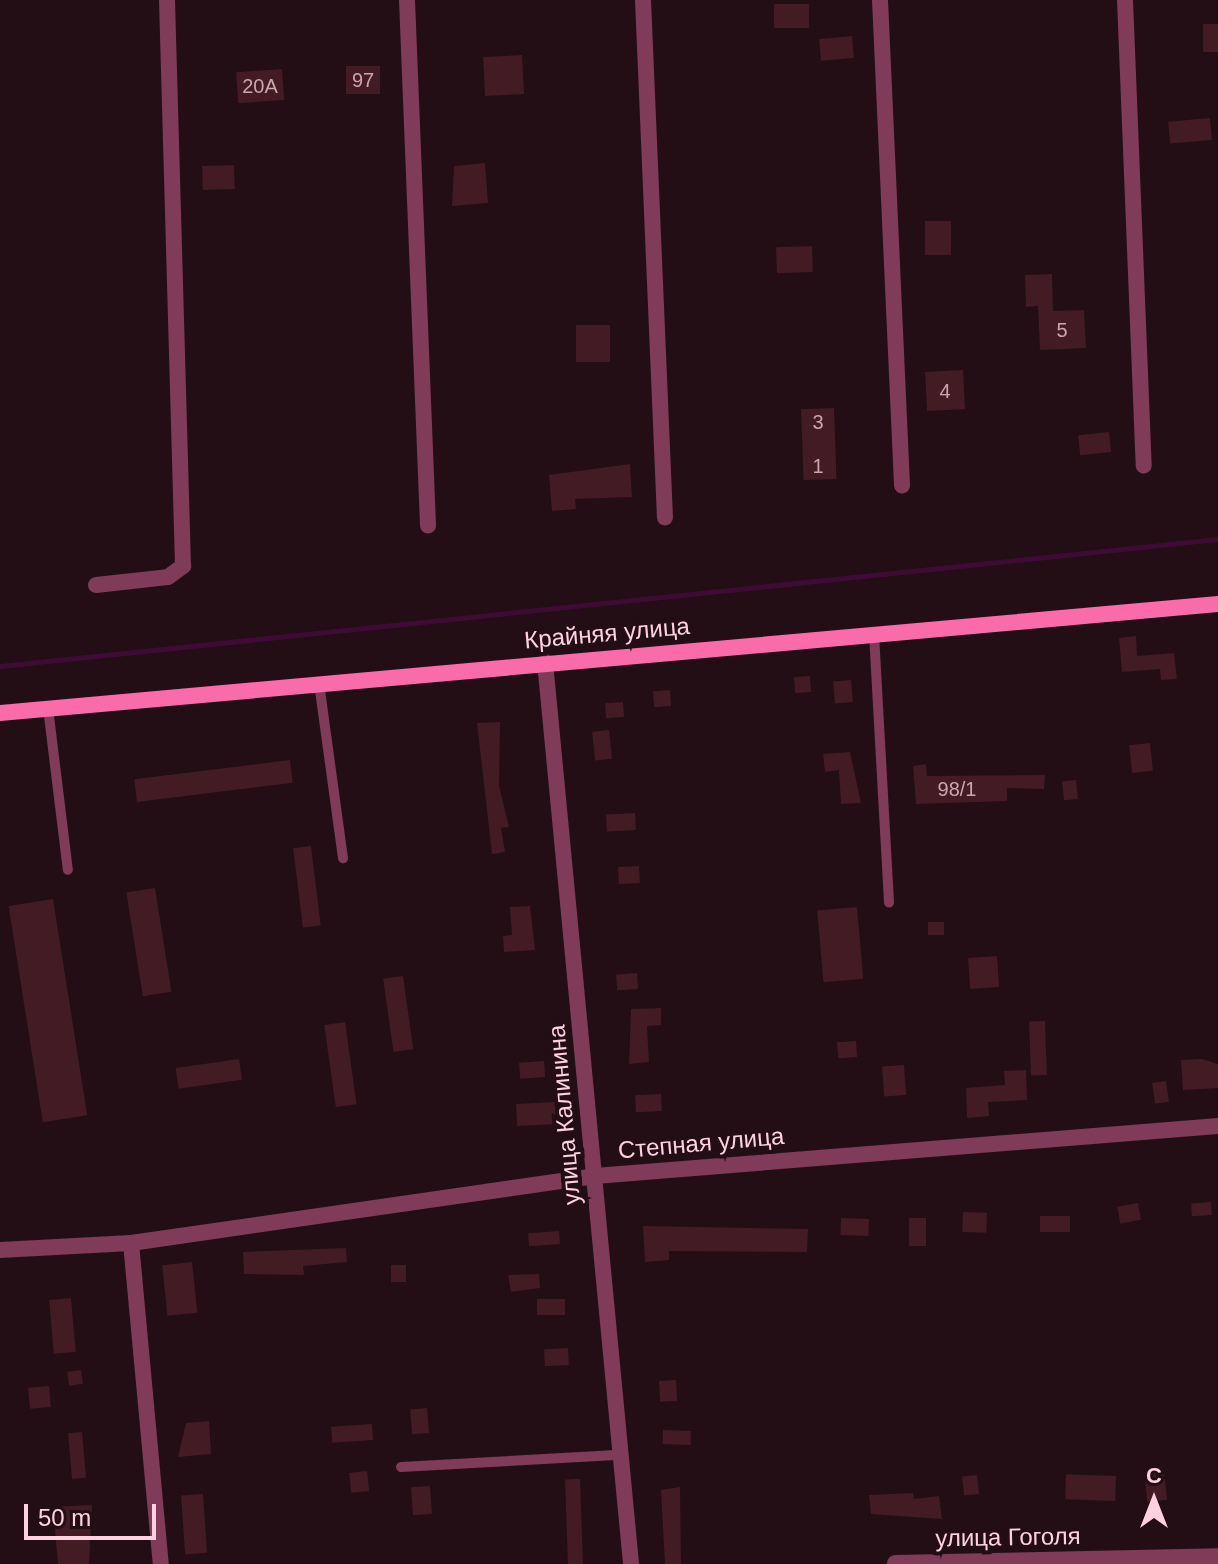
<!DOCTYPE html>
<html>
<head>
<meta charset="utf-8">
<style>
  body { margin:0 }
  #map { position:relative; width:1218px; height:1564px; overflow:hidden; background:#220e14; font-family:Helvetica,sans-serif }
  div>[style] { position:absolute }
  .stream>* { height:5px; margin:-2.5px; padding:0 2.5px; transform-origin:2.5px; border-radius:2.5px; background:#3e0b35 }
  .building>* { inset:0; background:#421b25; transform-origin:0 0 }
  .service>* { height:10px; margin:-5px; padding:0 5px; transform-origin:5px; border-radius:5px; background:#7f3b58 }
  .minor>* { height:16px; margin:-8px; padding:0 8px; transform-origin:8px; border-radius:8px; background:#7f3b58 }
  .tertiary>* { height:16px; margin:-8px; padding:0 8px; transform-origin:8px; border-radius:8px; background:#7f3b58 }
  .secondary>* { height:16px; margin:-8px; padding:0 8px; transform-origin:8px; border-radius:8px; background:#fa6ba9 }
  span { translate:-50% -50%; white-space:nowrap; text-align:center; line-height:1.15; -webkit-text-stroke:8px #220e14; paint-order:stroke }
  .number-label { font-size:20px; color:#cea4b1 }
  .number-label span { -webkit-text-stroke-width:0 }
  .street-label { font-size:24px; color:#fdd1e0 }
  .north { position:absolute; left:1114px; top:1460px; width:80px; height:80px; -webkit-text-stroke:6px #220e14; paint-order:stroke; rotate:0deg; font-size:22px; font-weight:700; line-height:32px; text-align:center; color:#fdd1e0 }
  .north::after { content:''; display:block; margin:auto; width:28px; height:36px; background:#fdd1e0; clip-path:polygon(50% 0,100% 100%,50% 72%,0 100%) }
  .scale { position:absolute; left:24px; top:1504px; width:132px; height:36px; box-sizing:border-box; border:4px solid #fdd1e0; border-top:0; padding-left:10px; font-size:24px; line-height:28px; white-space:nowrap; color:#fdd1e0; -webkit-text-stroke:6px #220e14; paint-order:stroke }
</style>
</head>
<body>
<div id="map">
  <div class="stream">
    <div style="left:0;top:666px;width:1225px;rotate:-5.95deg"></div>
  </div>
  <div class="building">
    <div style="left:809px;top:4px;width:24px;height:35px;rotate:90deg"></div>
    <div style="left:1218px;top:24px;width:28px;height:15px;rotate:90deg"></div>
    <div style="left:852px;top:36px;width:22px;height:33px;rotate:85deg"></div>
    <div style="left:522px;top:55px;width:39px;height:39px;rotate:87deg"></div>
    <div style="left:380px;top:66px;width:28px;height:34px;rotate:90deg"></div>
    <div style="left:282px;top:69px;width:31px;height:46px;rotate:86deg"></div>
    <div style="left:1210px;top:118px;width:22px;height:42px;rotate:85deg"></div>
    <div style="clip-path:polygon(485px 163px,488px 203px,452px 206px,454px 166px)"></div>
    <div style="left:234px;top:165px;width:24px;height:32px;rotate:88deg"></div>
    <div style="left:925px;top:221px;width:26px;height:34px"></div>
    <div style="left:812px;top:246px;width:26px;height:36px;rotate:88deg"></div>
    <div style="clip-path:polygon(1052px 274px,1053px 311px,1084px 310px,1086px 348px,1040px 350px,1038px 306px,1026px 307px,1025px 275px)"></div>
    <div style="left:576px;top:325px;width:34px;height:37px"></div>
    <div style="left:963px;top:370px;width:39px;height:38px;rotate:87deg"></div>
    <div style="left:834px;top:408px;width:71px;height:33px;rotate:88deg"></div>
    <div style="left:1109px;top:432px;width:20px;height:31px;rotate:84deg"></div>
    <div style="clip-path:polygon(630px 464px,632px 497px,575px 499px,576px 509px,552px 511px,549px 475px)"></div>
    <div style="clip-path:polygon(1136px 636px,1137px 656px,1174px 653px,1177px 679px,1161px 680px,1160px 669px,1122px 672px,1119px 638px)"></div>
    <div style="left:810px;top:676px;width:16px;height:16px;rotate:86deg"></div>
    <div style="left:851px;top:680px;width:22px;height:18px;rotate:85deg"></div>
    <div style="left:670px;top:690px;width:16px;height:17px;rotate:86deg"></div>
    <div style="left:623px;top:702px;width:15px;height:18px;rotate:86deg"></div>
    <div style="clip-path:polygon(500px 722px,499px 786px,509px 827px,501px 828px,505px 852px,492px 854px,477px 723px)"></div>
    <div style="left:609px;top:730px;width:29px;height:17px;rotate:84deg"></div>
    <div style="left:1150px;top:743px;width:28px;height:21px;rotate:84deg"></div>
    <div style="clip-path:polygon(850px 752px,861px 803px,841px 804px,839px 770px,825px 772px,823px 754px)"></div>
    <div style="left:290px;top:760px;width:23px;height:157px;rotate:83deg"></div>
    <div style="clip-path:polygon(926px 764px,927px 776px,1045px 775px,1044px 789px,1007px 788px,1007px 801px,916px 804px,913px 766px)"></div>
    <div style="left:1076px;top:780px;width:19px;height:14px;rotate:84deg"></div>
    <div style="left:635px;top:813px;width:17px;height:29px;rotate:87deg"></div>
    <div style="left:311px;top:846px;width:80px;height:18px;rotate:83deg"></div>
    <div style="left:639px;top:866px;width:17px;height:21px;rotate:87deg"></div>
    <div style="left:155px;top:888px;width:105px;height:29px;rotate:81deg"></div>
    <div style="left:53px;top:899px;width:219px;height:45px;rotate:81deg"></div>
    <div style="clip-path:polygon(530px 906px,535px 950px,504px 952px,503px 936px,512px 935px,510px 907px)"></div>
    <div style="left:857px;top:907px;width:72px;height:40px;rotate:85deg"></div>
    <div style="left:928px;top:922px;width:16px;height:13px"></div>
    <div style="left:997px;top:956px;width:31px;height:29px;rotate:86deg"></div>
    <div style="left:637px;top:973px;width:16px;height:21px;rotate:86deg"></div>
    <div style="left:403px;top:976px;width:74px;height:20px;rotate:82deg"></div>
    <div style="clip-path:polygon(661px 1008px,661px 1025px,647px 1026px,649px 1062px,629px 1064px,631px 1009px)"></div>
    <div style="left:1045px;top:1021px;width:54px;height:16px;rotate:88deg"></div>
    <div style="left:345px;top:1022px;width:83px;height:21px;rotate:82deg"></div>
    <div style="left:856px;top:1041px;width:16px;height:19px;rotate:86deg"></div>
    <div style="left:239px;top:1059px;width:21px;height:64px;rotate:82deg"></div>
    <div style="clip-path:polygon(1202px 1059px,1218px 1064px,1218px 1088px,1183px 1090px,1181px 1060px)"></div>
    <div style="left:544px;top:1061px;width:16px;height:25px;rotate:86deg"></div>
    <div style="left:904px;top:1065px;width:30px;height:22px;rotate:86deg"></div>
    <div style="clip-path:polygon(1026px 1070px,1027px 1100px,988px 1102px,989px 1116px,967px 1118px,966px 1088px,1005px 1085px,1004px 1071px)"></div>
    <div style="left:1166px;top:1081px;width:21px;height:14px;rotate:82deg"></div>
    <div style="left:661px;top:1094px;width:17px;height:26px;rotate:87deg"></div>
    <div style="left:555px;top:1102px;width:22px;height:39px;rotate:87deg"></div>
    <div style="left:1211px;top:1202px;width:13px;height:20px;rotate:86deg"></div>
    <div style="left:1138px;top:1203px;width:17px;height:21px;rotate:80deg"></div>
    <div style="left:963px;top:1212px;width:24px;height:20px;rotate:2deg"></div>
    <div style="left:1040px;top:1216px;width:30px;height:16px"></div>
    <div style="left:841px;top:1218px;width:28px;height:17px;rotate:2deg"></div>
    <div style="left:909px;top:1218px;width:17px;height:28px"></div>
    <div style="clip-path:polygon(643px 1226px,808px 1229px,807px 1252px,669px 1251px,669px 1260px,645px 1262px)"></div>
    <div style="left:559px;top:1231px;width:13px;height:31px;rotate:86deg"></div>
    <div style="clip-path:polygon(346px 1248px,347px 1262px,303px 1266px,304px 1275px,244px 1274px,243px 1252px)"></div>
    <div style="left:192px;top:1262px;width:51px;height:30px;rotate:84deg"></div>
    <div style="left:391px;top:1265px;width:15px;height:17px"></div>
    <div style="clip-path:polygon(539px 1274px,540px 1288px,511px 1292px,508px 1275px)"></div>
    <div style="left:71px;top:1298px;width:54px;height:22px;rotate:85deg"></div>
    <div style="left:537px;top:1299px;width:28px;height:16px"></div>
    <div style="left:568px;top:1348px;width:17px;height:24px;rotate:87deg"></div>
    <div style="left:81px;top:1370px;width:14px;height:14px;rotate:82deg"></div>
    <div style="left:676px;top:1380px;width:21px;height:17px;rotate:87deg"></div>
    <div style="left:49px;top:1386px;width:21px;height:21px;rotate:85deg"></div>
    <div style="left:427px;top:1408px;width:25px;height:17px;rotate:85deg"></div>
    <div style="clip-path:polygon(209px 1421px,211px 1454px,178px 1457px,186px 1423px)"></div>
    <div style="left:372px;top:1424px;width:16px;height:41px;rotate:86deg"></div>
    <div style="left:663px;top:1430px;width:28px;height:14px;rotate:2deg"></div>
    <div style="left:82px;top:1432px;width:46px;height:14px;rotate:85deg"></div>
    <div style="left:1164px;top:1470px;width:30px;height:20px;rotate:84deg"></div>
    <div style="left:367px;top:1471px;width:20px;height:18px;rotate:84deg"></div>
    <div style="left:977px;top:1475px;width:19px;height:15px;rotate:84deg"></div>
    <div style="left:1116px;top:1476px;width:25px;height:50px;rotate:92deg"></div>
    <div style="left:580px;top:1479px;width:85px;height:15px;rotate:88deg"></div>
    <div style="left:430px;top:1486px;width:28px;height:19px;rotate:86deg"></div>
    <div style="clip-path:polygon(680px 1487px,681px 1564px,665px 1564px,661px 1490px)"></div>
    <div style="clip-path:polygon(913px 1493px,914px 1499px,939px 1496px,942px 1519px,871px 1514px,869px 1495px)"></div>
    <div style="left:203px;top:1494px;width:59px;height:22px;rotate:86deg"></div>
    <div style="clip-path:polygon(92px 1505px,89px 1564px,58px 1564px,53px 1507px)"></div>
  </div>
  <div class="service">
    <div style="left:874px;top:634px;width:269px;rotate:86.8deg"></div>
    <div style="left:319px;top:683px;width:177px;rotate:82.2deg"></div>
    <div style="left:48px;top:708px;width:163px;rotate:83deg"></div>
    <div style="left:401px;top:1467px;width:215px;rotate:-3.2deg"></div>
  </div>
  <div class="minor">
    <div style="left:407px;top:0;width:526px;rotate:87.71deg"></div>
    <div style="left:643px;top:0;width:518px;rotate:87.57deg"></div>
    <div style="left:880px;top:0;width:486px;rotate:87.4deg"></div>
    <div style="left:1125px;top:0;width:466px;rotate:87.7deg"></div>
    <div style="left:96px;top:585px;width:72px;rotate:-6.3deg"></div>
    <div style="left:168px;top:577px;width:19px;rotate:-36deg"></div>
    <div style="left:183px;top:566px;width:566px;rotate:-91.62deg"></div>
    <div style="left:131px;top:1243px;width:322px;rotate:84.7deg"></div>
    <div style="left:0;top:1250px;width:131px;rotate:-3.1deg"></div>
    <div style="left:131px;top:1243px;width:469px;rotate:-8.2deg"></div>
    <div style="left:595px;top:1176px;width:625px;rotate:-4.59deg"></div>
    <div style="left:895px;top:1563px;width:323px;rotate:-1.2deg"></div>
  </div>
  <div class="tertiary">
    <div style="left:545px;top:662px;width:906px;rotate:84.55deg"></div>
  </div>
  <div class="secondary">
    <div style="left:0;top:713px;width:1223px;rotate:-5.11deg"></div>
  </div>
  <div class="number-label">
    <span style="left:363px;top:80px">97</span>
    <span style="left:260px;top:86px">20А</span>
    <span style="left:1062px;top:330px">5</span>
    <span style="left:945px;top:391px">4</span>
    <span style="left:818px;top:422px">3</span>
    <span style="left:818px;top:466px">1</span>
    <span style="left:957px;top:789px">98/1</span>
  </div>
  <div class="street-label">
    <span style="left:607px;top:633px;rotate:-5deg">Крайняя улица</span>
    <span style="left:564px;top:1115px;rotate:-95deg">улица Калинина</span>
    <span style="left:701px;top:1143px;rotate:-5deg">Степная улица</span>
    <span style="left:1008px;top:1537px;rotate:-1deg">улица Гоголя</span>
  </div>
  <div class="north">С</div>
  <div class="scale">50 m</div>
</div>
</body>
</html>
